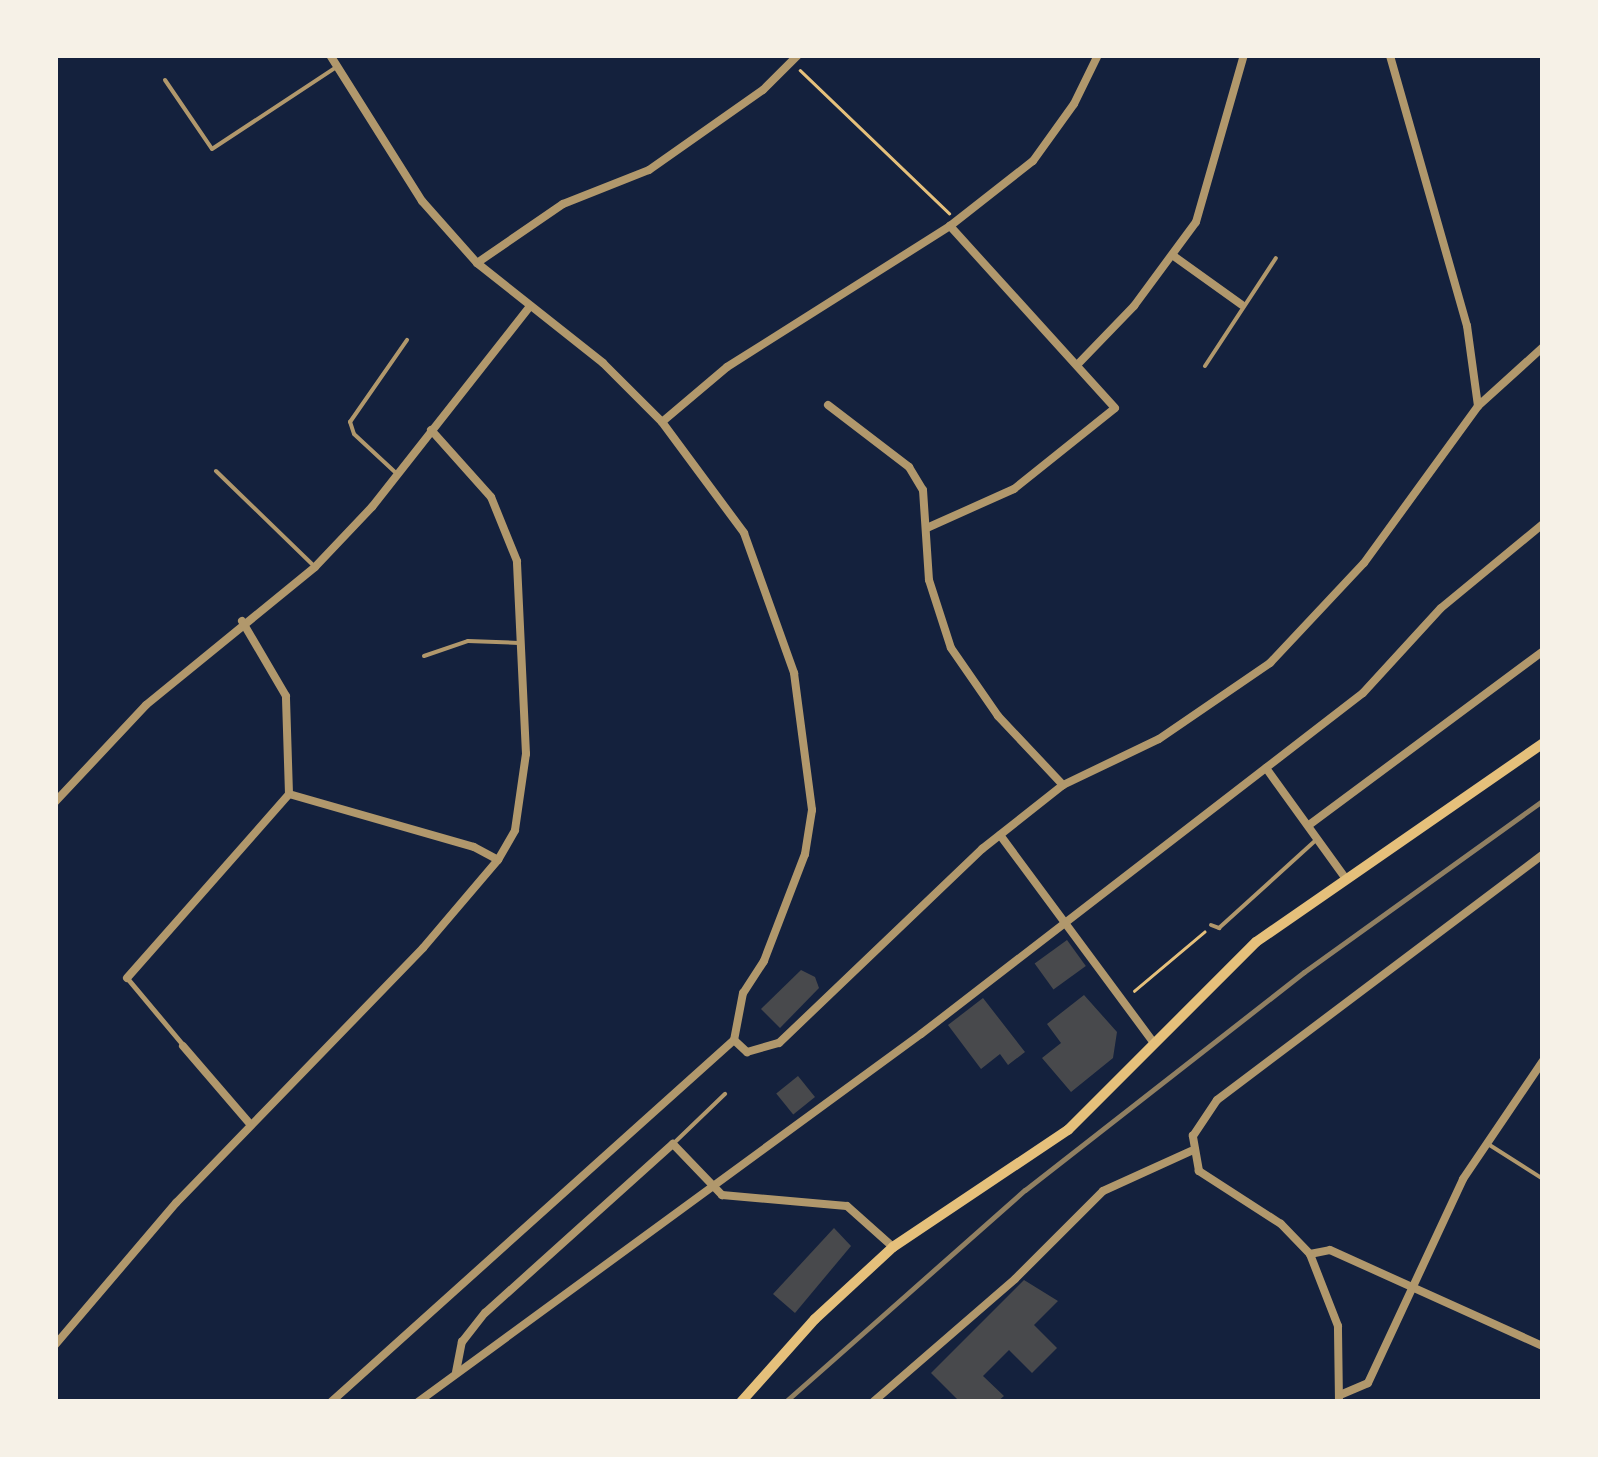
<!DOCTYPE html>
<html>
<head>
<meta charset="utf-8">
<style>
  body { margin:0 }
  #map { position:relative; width:1598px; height:1457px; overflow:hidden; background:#14213d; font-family:Figtree,sans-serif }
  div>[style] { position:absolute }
  .building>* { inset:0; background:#48494c; transform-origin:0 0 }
  .path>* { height:2.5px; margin:-1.25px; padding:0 1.25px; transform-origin:1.25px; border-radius:1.25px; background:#e5c07b }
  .service>* { height:4px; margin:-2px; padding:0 2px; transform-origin:2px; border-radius:2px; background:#b1986c }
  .pedestrian>* { height:5px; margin:-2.5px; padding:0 2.5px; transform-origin:2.5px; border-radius:2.5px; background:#b1986c }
  .minor>* { height:8px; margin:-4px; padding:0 4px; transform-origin:4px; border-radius:4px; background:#b1986c }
  .secondary>* { height:10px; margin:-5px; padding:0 5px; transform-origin:5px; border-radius:5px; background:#e5c07b }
  .rail>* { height:5px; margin:-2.5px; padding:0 2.5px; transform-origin:2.5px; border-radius:2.5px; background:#918062 }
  span { translate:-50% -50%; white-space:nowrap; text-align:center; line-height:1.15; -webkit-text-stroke:9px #f6f1e7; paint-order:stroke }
  .frame { position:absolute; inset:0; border:58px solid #f6f1e7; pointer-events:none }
</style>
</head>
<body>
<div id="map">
  <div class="building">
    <div style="left:1067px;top:940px;width:32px;height:40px;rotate:54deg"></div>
    <div style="clip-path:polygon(801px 970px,815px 977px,819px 988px,780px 1028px,761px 1009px)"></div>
    <div style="clip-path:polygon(1084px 995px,1117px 1032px,1113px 1058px,1071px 1092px,1042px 1058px,1061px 1043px,1047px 1024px)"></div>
    <div style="clip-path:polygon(983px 998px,1025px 1052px,1008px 1065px,1000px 1054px,981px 1069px,948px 1025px)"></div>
    <div style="left:798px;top:1076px;width:27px;height:28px;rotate:51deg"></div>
    <div style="clip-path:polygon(834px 1228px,851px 1246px,795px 1313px,773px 1294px)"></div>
    <div style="clip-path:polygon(1024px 1280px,1058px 1301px,1034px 1325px,1057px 1348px,1032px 1373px,1009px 1350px,983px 1376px,1004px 1396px,997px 1402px,960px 1402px,931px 1373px)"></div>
  </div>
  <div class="path">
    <div style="left:800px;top:70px;width:207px;rotate:43.8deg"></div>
    <div style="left:1134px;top:991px;width:92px;rotate:-40.1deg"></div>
  </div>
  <div class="service">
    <div style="left:165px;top:80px;width:83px;rotate:55.7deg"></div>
    <div style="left:212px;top:149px;width:147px;rotate:-33.4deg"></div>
    <div style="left:1205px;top:366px;width:129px;rotate:-56.7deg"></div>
    <div style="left:216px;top:471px;width:135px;rotate:44.1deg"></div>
    <div style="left:396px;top:473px;width:57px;rotate:-137.1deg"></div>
    <div style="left:354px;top:434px;width:13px;rotate:-108deg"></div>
    <div style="left:350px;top:422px;width:100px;rotate:-55.2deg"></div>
    <div style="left:424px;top:656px;width:46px;rotate:-18.8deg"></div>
    <div style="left:468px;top:641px;width:51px;rotate:2.2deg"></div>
    <div style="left:1211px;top:925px;width:9px;rotate:21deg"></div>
    <div style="left:1219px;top:928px;width:132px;rotate:-42.2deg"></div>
    <div style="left:674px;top:1143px;width:71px;rotate:-43.9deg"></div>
    <div style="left:1488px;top:1144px;width:65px;rotate:32.5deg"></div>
  </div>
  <div class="pedestrian">
    <div style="left:127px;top:978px;width:87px;rotate:50.1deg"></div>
  </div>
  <div class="minor">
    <div style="left:330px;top:55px;width:173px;rotate:57.8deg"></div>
    <div style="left:422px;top:201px;width:83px;rotate:48.4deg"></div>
    <div style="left:477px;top:263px;width:161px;rotate:38.4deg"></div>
    <div style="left:603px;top:363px;width:83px;rotate:45deg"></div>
    <div style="left:662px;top:422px;width:138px;rotate:53.5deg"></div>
    <div style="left:744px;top:533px;width:149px;rotate:70.3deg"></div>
    <div style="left:794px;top:673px;width:138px;rotate:82.5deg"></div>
    <div style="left:812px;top:810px;width:45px;rotate:99deg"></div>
    <div style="left:805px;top:854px;width:115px;rotate:111deg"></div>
    <div style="left:764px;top:961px;width:38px;rotate:123deg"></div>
    <div style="left:743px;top:993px;width:48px;rotate:100.8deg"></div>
    <div style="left:734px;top:1040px;width:542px;rotate:138.07deg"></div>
    <div style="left:1175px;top:257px;width:82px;rotate:35.6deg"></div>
    <div style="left:477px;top:263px;width:104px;rotate:-34.5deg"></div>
    <div style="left:563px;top:204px;width:92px;rotate:-21.6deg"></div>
    <div style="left:649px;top:170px;width:139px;rotate:-35.1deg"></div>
    <div style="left:763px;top:90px;width:49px;rotate:-45deg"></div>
    <div style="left:1078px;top:364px;width:81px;rotate:-46deg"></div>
    <div style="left:1134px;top:306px;width:104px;rotate:-53.6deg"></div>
    <div style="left:1196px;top:222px;width:174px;rotate:-74deg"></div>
    <div style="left:828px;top:405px;width:102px;rotate:37.4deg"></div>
    <div style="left:909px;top:467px;width:27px;rotate:59deg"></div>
    <div style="left:923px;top:490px;width:90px;rotate:86.2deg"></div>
    <div style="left:929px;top:580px;width:71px;rotate:72.1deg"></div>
    <div style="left:951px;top:648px;width:83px;rotate:55.3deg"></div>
    <div style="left:998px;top:716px;width:95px;rotate:46.7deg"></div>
    <div style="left:1478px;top:406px;width:88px;rotate:-42.2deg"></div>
    <div style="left:662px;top:422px;width:85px;rotate:-40.2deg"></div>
    <div style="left:727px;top:367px;width:264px;rotate:-32.3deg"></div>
    <div style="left:950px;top:226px;width:105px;rotate:-38.1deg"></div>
    <div style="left:1033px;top:161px;width:70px;rotate:-54.3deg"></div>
    <div style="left:1074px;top:104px;width:55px;rotate:-63.9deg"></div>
    <div style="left:929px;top:527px;width:93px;rotate:-24.1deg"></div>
    <div style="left:1014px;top:489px;width:129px;rotate:-38.7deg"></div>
    <div style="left:1115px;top:408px;width:246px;rotate:-132.2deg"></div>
    <div style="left:1266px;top:768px;width:137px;rotate:54.2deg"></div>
    <div style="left:289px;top:794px;width:192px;rotate:16deg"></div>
    <div style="left:474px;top:847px;width:27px;rotate:28deg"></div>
    <div style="left:55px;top:802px;width:133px;rotate:-46.8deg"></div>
    <div style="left:146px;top:705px;width:218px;rotate:-39.2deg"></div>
    <div style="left:315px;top:567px;width:83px;rotate:-46.5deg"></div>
    <div style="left:372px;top:507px;width:252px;rotate:-51.8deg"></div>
    <div style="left:1309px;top:825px;width:292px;rotate:-36.6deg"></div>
    <div style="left:1000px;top:835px;width:257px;rotate:53.5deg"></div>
    <div style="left:127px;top:978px;width:245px;rotate:-48.6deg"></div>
    <div style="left:289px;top:794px;width:98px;rotate:-91.8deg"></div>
    <div style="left:286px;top:696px;width:87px;rotate:-120.4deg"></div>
    <div style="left:734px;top:1040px;width:18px;rotate:43deg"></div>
    <div style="left:747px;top:1052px;width:33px;rotate:-16deg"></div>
    <div style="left:779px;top:1043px;width:281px;rotate:-43.7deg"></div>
    <div style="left:982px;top:849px;width:103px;rotate:-38.3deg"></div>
    <div style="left:1063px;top:785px;width:106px;rotate:-25.6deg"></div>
    <div style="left:1159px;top:739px;width:135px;rotate:-34.4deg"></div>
    <div style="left:1270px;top:663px;width:137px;rotate:-46.8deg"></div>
    <div style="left:1364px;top:563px;width:194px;rotate:-54deg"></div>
    <div style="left:1478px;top:406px;width:81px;rotate:-97.8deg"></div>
    <div style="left:1467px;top:326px;width:282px;rotate:-105.9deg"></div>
    <div style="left:183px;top:1046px;width:104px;rotate:49.3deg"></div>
    <div style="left:1310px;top:1254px;width:20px;rotate:-11deg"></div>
    <div style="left:1330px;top:1250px;width:234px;rotate:24.3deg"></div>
    <div style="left:55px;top:1345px;width:187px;rotate:-49.6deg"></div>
    <div style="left:176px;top:1203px;width:355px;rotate:-45.9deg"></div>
    <div style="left:423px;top:948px;width:116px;rotate:-49.6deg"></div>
    <div style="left:498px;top:860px;width:34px;rotate:-60deg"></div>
    <div style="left:515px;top:830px;width:77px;rotate:-81.8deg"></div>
    <div style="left:526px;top:754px;width:193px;rotate:-92.7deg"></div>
    <div style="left:517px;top:561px;width:69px;rotate:-112.1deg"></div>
    <div style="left:491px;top:497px;width:90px;rotate:-131.8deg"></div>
    <div style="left:456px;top:1372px;width:31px;rotate:-79deg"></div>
    <div style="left:462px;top:1342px;width:37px;rotate:-52deg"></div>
    <div style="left:485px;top:1313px;width:253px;rotate:-42deg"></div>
    <div style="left:673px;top:1144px;width:71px;rotate:46.1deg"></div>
    <div style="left:722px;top:1195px;width:125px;rotate:5deg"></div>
    <div style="left:847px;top:1206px;width:62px;rotate:41.7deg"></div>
    <div style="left:1340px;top:1395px;width:30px;rotate:-23deg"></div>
    <div style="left:1368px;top:1383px;width:225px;rotate:-65deg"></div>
    <div style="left:1463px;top:1179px;width:143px;rotate:-55.9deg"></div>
    <div style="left:418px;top:1402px;width:623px;rotate:-36.19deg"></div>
    <div style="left:921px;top:1034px;width:558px;rotate:-37.65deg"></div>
    <div style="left:1363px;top:693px;width:115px;rotate:-47.5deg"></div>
    <div style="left:1441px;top:608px;width:132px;rotate:-39.5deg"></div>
    <div style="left:873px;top:1402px;width:188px;rotate:-40.9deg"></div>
    <div style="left:1015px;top:1279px;width:124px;rotate:-45deg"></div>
    <div style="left:1103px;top:1191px;width:97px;rotate:-24.4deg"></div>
    <div style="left:1339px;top:1402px;width:76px;rotate:-90.8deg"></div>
    <div style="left:1338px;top:1326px;width:77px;rotate:-111.3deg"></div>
    <div style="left:1310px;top:1254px;width:42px;rotate:-134deg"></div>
    <div style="left:1281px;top:1224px;width:98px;rotate:-147.1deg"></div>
    <div style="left:1199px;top:1171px;width:36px;rotate:-100deg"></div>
    <div style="left:1193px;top:1136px;width:43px;rotate:-56.3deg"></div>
    <div style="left:1217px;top:1100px;width:408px;rotate:-37deg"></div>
  </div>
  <div class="secondary">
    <div style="left:741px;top:1402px;width:111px;rotate:-48.3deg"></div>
    <div style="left:815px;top:1319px;width:106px;rotate:-42.7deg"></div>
    <div style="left:893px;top:1247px;width:211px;rotate:-33.8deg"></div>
    <div style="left:1068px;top:1130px;width:266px;rotate:-45deg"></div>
    <div style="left:1256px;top:942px;width:349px;rotate:-34.7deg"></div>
  </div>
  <div class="rail">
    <div style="left:785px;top:1402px;width:320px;rotate:-41.5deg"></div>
    <div style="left:1025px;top:1190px;width:354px;rotate:-38deg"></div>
    <div style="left:1304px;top:972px;width:294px;rotate:-35.7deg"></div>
  </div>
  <div class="frame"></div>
</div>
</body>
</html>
